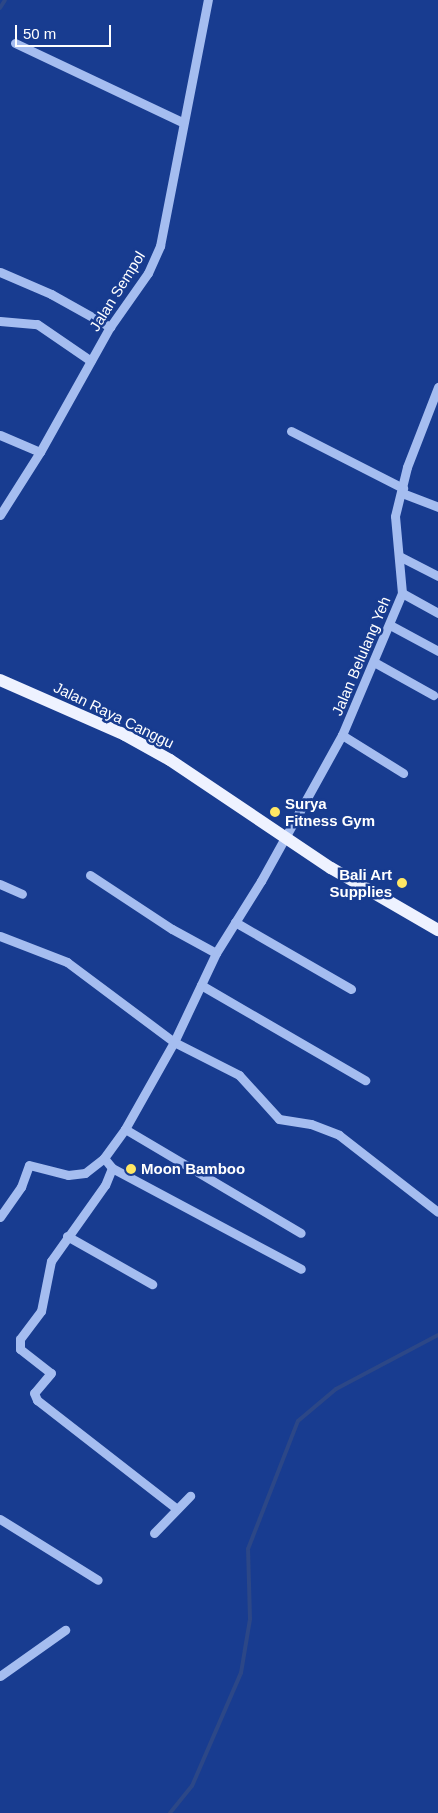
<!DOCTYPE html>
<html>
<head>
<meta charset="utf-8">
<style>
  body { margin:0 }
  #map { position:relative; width:438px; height:1813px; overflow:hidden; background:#183c90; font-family:Arial,sans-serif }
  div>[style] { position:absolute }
  .stream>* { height:4px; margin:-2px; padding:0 2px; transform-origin:2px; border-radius:2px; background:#2c4787 }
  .minor>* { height:9px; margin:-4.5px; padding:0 4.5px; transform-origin:4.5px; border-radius:4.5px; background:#a5bdf0 }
  .major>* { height:12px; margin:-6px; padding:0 6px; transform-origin:6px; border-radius:6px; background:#eef2ff }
  .dots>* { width:14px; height:14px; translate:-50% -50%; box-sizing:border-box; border:2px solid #183c90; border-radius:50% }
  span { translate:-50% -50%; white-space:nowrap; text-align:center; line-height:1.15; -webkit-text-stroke:5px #183c90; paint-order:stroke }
  .street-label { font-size:15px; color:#fff }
  .poi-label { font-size:15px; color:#fff; font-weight:700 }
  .left { translate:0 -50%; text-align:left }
  .right { translate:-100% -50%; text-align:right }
  .scale { position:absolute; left:15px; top:25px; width:96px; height:22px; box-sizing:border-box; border:2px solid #fff; border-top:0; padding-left:6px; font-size:15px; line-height:18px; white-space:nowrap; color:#fff; -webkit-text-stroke:4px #183c90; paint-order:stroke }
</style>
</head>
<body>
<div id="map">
  <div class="stream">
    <div style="left:0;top:8px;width:9px;rotate:-58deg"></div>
    <div style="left:170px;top:1813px;width:35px;rotate:-51deg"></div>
    <div style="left:192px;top:1786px;width:123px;rotate:-66.6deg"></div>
    <div style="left:241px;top:1673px;width:55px;rotate:-80.5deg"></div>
    <div style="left:250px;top:1619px;width:70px;rotate:-91.6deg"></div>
    <div style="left:248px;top:1549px;width:137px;rotate:-68.7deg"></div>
    <div style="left:298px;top:1421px;width:50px;rotate:-40.1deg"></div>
    <div style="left:336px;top:1389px;width:115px;rotate:-27.9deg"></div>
  </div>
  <div class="minor">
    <div style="left:15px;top:43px;width:185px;rotate:25.3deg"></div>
    <div style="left:0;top:272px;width:56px;rotate:23.3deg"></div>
    <div style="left:51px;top:294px;width:68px;rotate:29.2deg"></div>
    <div style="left:0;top:321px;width:37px;rotate:5deg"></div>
    <div style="left:37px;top:324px;width:65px;rotate:34.4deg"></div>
    <div style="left:291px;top:431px;width:126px;rotate:27deg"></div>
    <div style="left:0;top:435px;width:43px;rotate:23deg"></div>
    <div style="left:402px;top:493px;width:39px;rotate:21deg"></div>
    <div style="left:0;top:515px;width:75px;rotate:-57.6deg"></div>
    <div style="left:40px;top:452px;width:143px;rotate:-60.8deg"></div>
    <div style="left:110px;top:327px;width:66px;rotate:-54.9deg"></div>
    <div style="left:148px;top:273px;width:30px;rotate:-66deg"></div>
    <div style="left:160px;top:246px;width:251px;rotate:-79deg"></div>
    <div style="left:399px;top:556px;width:44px;rotate:27.1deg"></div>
    <div style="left:402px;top:593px;width:41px;rotate:29.1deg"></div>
    <div style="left:390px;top:625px;width:55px;rotate:28.4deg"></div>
    <div style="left:374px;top:662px;width:68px;rotate:29.2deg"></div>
    <div style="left:342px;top:735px;width:72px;rotate:31.9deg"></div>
    <div style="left:90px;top:875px;width:98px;rotate:33.4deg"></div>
    <div style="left:172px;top:929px;width:50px;rotate:28.6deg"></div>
    <div style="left:0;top:884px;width:24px;rotate:24deg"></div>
    <div style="left:235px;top:922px;width:134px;rotate:30deg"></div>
    <div style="left:0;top:936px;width:72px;rotate:21.2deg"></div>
    <div style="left:67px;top:962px;width:134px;rotate:36.8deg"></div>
    <div style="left:174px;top:1042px;width:73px;rotate:26.9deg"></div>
    <div style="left:239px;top:1075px;width:59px;rotate:47.7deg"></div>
    <div style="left:279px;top:1119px;width:32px;rotate:9deg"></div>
    <div style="left:311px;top:1124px;width:30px;rotate:21deg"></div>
    <div style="left:339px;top:1135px;width:125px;rotate:37.9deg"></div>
    <div style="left:201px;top:985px;width:190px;rotate:30.1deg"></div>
    <div style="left:125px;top:1129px;width:204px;rotate:30.6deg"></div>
    <div style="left:104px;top:1158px;width:13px;rotate:51deg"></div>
    <div style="left:112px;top:1168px;width:18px;rotate:112deg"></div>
    <div style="left:105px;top:1185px;width:93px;rotate:125.4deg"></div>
    <div style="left:51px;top:1261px;width:51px;rotate:101.3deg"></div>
    <div style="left:41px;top:1311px;width:35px;rotate:127deg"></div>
    <div style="left:20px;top:1339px;width:10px;rotate:90deg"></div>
    <div style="left:20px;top:1349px;width:39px;rotate:38deg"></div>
    <div style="left:51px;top:1373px;width:26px;rotate:130deg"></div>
    <div style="left:34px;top:1393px;width:8px;rotate:67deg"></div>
    <div style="left:37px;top:1400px;width:177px;rotate:37.9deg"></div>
    <div style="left:112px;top:1168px;width:214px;rotate:28.1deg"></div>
    <div style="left:0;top:1217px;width:37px;rotate:-55deg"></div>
    <div style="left:21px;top:1187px;width:23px;rotate:-70deg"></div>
    <div style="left:29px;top:1165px;width:40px;rotate:14.4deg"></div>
    <div style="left:68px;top:1175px;width:17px;rotate:-7deg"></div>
    <div style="left:85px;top:1173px;width:24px;rotate:-38deg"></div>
    <div style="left:104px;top:1158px;width:36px;rotate:-54deg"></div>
    <div style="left:125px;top:1129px;width:100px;rotate:-60.6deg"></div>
    <div style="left:174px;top:1042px;width:98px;rotate:-64.7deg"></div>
    <div style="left:216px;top:953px;width:85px;rotate:-58deg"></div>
    <div style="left:261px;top:881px;width:167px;rotate:-61deg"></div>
    <div style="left:342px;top:735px;width:154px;rotate:-67.1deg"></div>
    <div style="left:402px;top:593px;width:77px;rotate:-95.2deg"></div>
    <div style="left:395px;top:516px;width:50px;rotate:-76.2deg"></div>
    <div style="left:407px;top:467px;width:86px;rotate:-68.8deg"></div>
    <div style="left:67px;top:1236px;width:98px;rotate:29.5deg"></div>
    <div style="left:0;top:1519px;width:115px;rotate:31.9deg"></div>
    <div style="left:154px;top:1533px;width:52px;rotate:-45.8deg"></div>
    <div style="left:0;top:1676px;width:80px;rotate:-35.3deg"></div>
  </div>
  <div class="major">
    <div style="left:0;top:680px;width:137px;rotate:23.7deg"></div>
    <div style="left:125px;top:735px;width:51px;rotate:29.1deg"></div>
    <div style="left:170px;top:760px;width:194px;rotate:33.9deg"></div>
    <div style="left:331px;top:868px;width:124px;rotate:30.1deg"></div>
  </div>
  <div class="dots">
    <div style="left:275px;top:812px;background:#ffe764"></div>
    <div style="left:402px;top:883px;background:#ffe764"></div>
    <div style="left:131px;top:1169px;background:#ffe764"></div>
  </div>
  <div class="street-label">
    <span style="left:117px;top:291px;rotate:-58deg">Jalan Sempol</span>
    <span style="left:361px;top:656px;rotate:-67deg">Jalan Belulang Yeh</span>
    <span style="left:114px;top:715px;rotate:26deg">Jalan Raya Canggu</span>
  </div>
  <div class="poi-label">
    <span class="left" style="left:285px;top:812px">Surya<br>Fitness Gym</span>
    <span class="right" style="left:392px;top:883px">Bali Art<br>Supplies</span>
    <span class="left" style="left:141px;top:1169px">Moon Bamboo</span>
  </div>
  <div class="scale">50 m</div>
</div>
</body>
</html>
